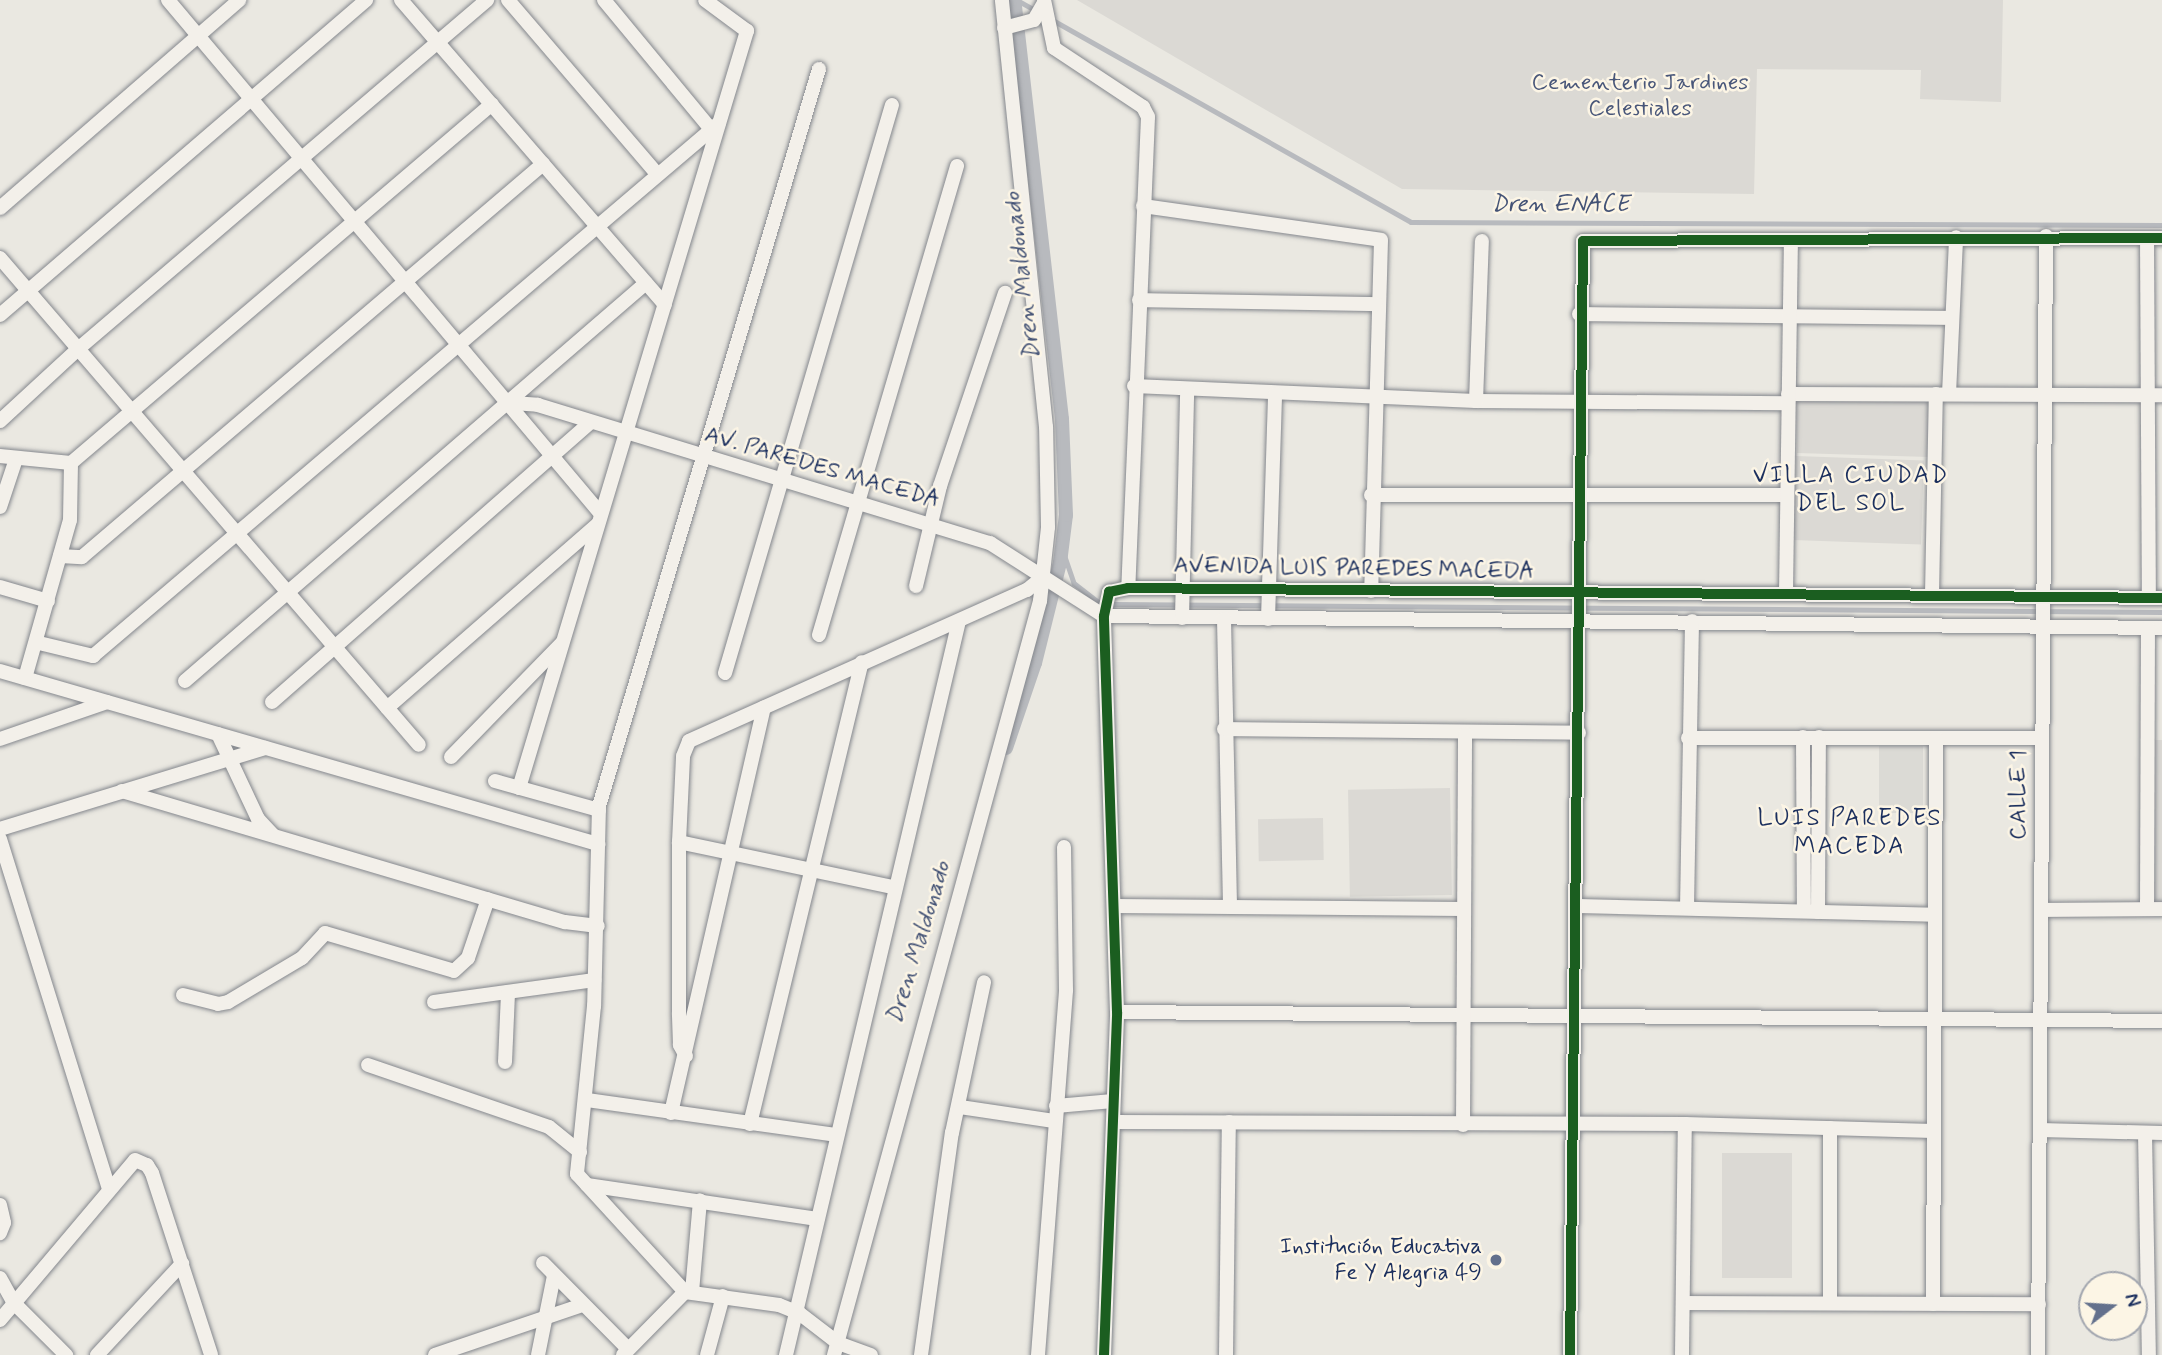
<!DOCTYPE html>
<html>
<head>
<meta charset="utf-8">
<style>
  body { margin:0 }
  #map { position:relative; width:2162px; height:1355px; overflow:hidden; background:#eae8e1; font-family:Mynerve,sans-serif }
  div>[style] { position:absolute }
  .built>* { inset:0; background:#dbdad5; transform-origin:0 0 }
  .green>* { inset:0; background:#dbd9d4; transform-origin:0 0 }
  .stream>* { height:4.5px; margin:-2.25px; padding:0 2.25px; transform-origin:2.25px; border-radius:2.25px; background:#b8babe }
  .canal>* { height:14px; margin:-7px; padding:0 7px; transform-origin:7px; border-radius:7px; background:#b8babe }
  .roads { filter:drop-shadow(0 0 2px #84878d) drop-shadow(0 0 2px #84878d) }
  .minor>* { height:14px; margin:-7px; padding:0 7px; transform-origin:7px; border-radius:7px; background:#f3f0ea }
  .cycleway>* { height:10px; margin:-5px; padding:0 5px; transform-origin:5px; border-radius:5px; background:#1b5e20 }
  .dots>* { width:19px; height:19px; translate:-50% -50%; box-sizing:border-box; border:4px solid #fcf5e5; border-radius:50% }
  span { translate:-50% -50%; white-space:nowrap; text-align:center; line-height:1.15; -webkit-text-stroke:5px #fcf5e5; paint-order:stroke }
  .park-label { font-size:23px; color:#485679 }
  .street-label { font-size:23px; color:#1b2f5e }
  .poi-label { font-size:23px; color:#1b2f5e }
  .right { translate:-100% -50%; text-align:right }
  .water-label { font-size:24px; color:#445376; font-style:italic }
  .neighbourhood-label { font-size:24px; color:#1b2f5e; letter-spacing:2px }
  .north { position:absolute; left:2078px; top:1271px; width:70px; height:70px; box-sizing:border-box; background:#fcf5e5; border:2px solid #a2a6af; border-radius:50%; rotate:73deg; font-size:19px; font-weight:700; line-height:28px; text-align:center; color:#1b2f5e }
  .north::after { content:''; display:block; margin:auto; width:24px; height:32px; background:#63708c; clip-path:polygon(50% 0,100% 100%,50% 72%,0 100%) }
</style>
</head>
<body>
<div id="map">
  <div class="built">
    <div style="left:1879px;top:746px;width:44px;height:67px"></div>
  </div>
  <div class="green">
    <div style="clip-path:polygon(1077px 0,2003px 0,2001px 102px,1920px 99px,1921px 70px,1757px 69px,1754px 194px,1402px 189px)"></div>
    <div style="clip-path:polygon(1796px 398px,1924px 400px,1930px 406px,1929px 457px,1797px 453px)"></div>
    <div style="left:1796px;top:456px;width:128px;height:84px;rotate:2deg"></div>
    <div style="left:2155px;top:740px;width:7px;height:164px"></div>
    <div style="left:1450px;top:788px;width:107px;height:102px;rotate:89deg"></div>
    <div style="left:1323px;top:818px;width:42px;height:65px;rotate:89deg"></div>
    <div style="left:1722px;top:1153px;width:70px;height:125px"></div>
  </div>
  <div class="stream">
    <div style="left:1017px;top:0;width:23px;rotate:29deg"></div>
    <div style="left:1051px;top:19px;width:413px;rotate:29.4deg"></div>
    <div style="left:1411px;top:222px;width:751px;rotate:0.23deg"></div>
    <div style="left:1062px;top:548px;width:37px;rotate:71deg"></div>
    <div style="left:1074px;top:583px;width:31px;rotate:38deg"></div>
    <div style="left:1098px;top:602px;width:16px;rotate:7deg"></div>
    <div style="left:1114px;top:604px;width:1048px;rotate:0.44deg"></div>
  </div>
  <div class="canal">
    <div style="left:1006px;top:748px;width:90px;rotate:-71.2deg"></div>
    <div style="left:1035px;top:663px;width:103px;rotate:-76deg"></div>
    <div style="left:1060px;top:563px;width:48px;rotate:-82.9deg"></div>
    <div style="left:1066px;top:515px;width:96px;rotate:-92.4deg"></div>
    <div style="left:1062px;top:419px;width:422px;rotate:-96.5deg"></div>
  </div>
  <div class="roads">
    <div class="minor">
      <div style="left:168px;top:0;width:672px;rotate:49.89deg"></div>
      <div style="left:401px;top:0;width:403px;rotate:49.1deg"></div>
      <div style="left:508px;top:0;width:229px;rotate:49.4deg"></div>
      <div style="left:604px;top:0;width:166px;rotate:50.4deg"></div>
      <div style="left:1044px;top:0;width:49px;rotate:78.2deg"></div>
      <div style="left:1054px;top:48px;width:107px;rotate:33.5deg"></div>
      <div style="left:1143px;top:107px;width:11px;rotate:63deg"></div>
      <div style="left:1148px;top:117px;width:471px;rotate:92.4deg"></div>
      <div style="left:1004px;top:28px;width:31px;rotate:-15deg"></div>
      <div style="left:1034px;top:20px;width:20px;rotate:-60deg"></div>
      <div style="left:819px;top:69px;width:769px;rotate:106.62deg"></div>
      <div style="left:599px;top:806px;width:200px;rotate:91.4deg"></div>
      <div style="left:594px;top:1006px;width:169px;rotate:95.8deg"></div>
      <div style="left:577px;top:1174px;width:160px;rotate:47.5deg"></div>
      <div style="left:685px;top:1292px;width:95px;rotate:7.9deg"></div>
      <div style="left:779px;top:1305px;width:22px;rotate:22deg"></div>
      <div style="left:799px;top:1313px;width:49px;rotate:37.6deg"></div>
      <div style="left:838px;top:1343px;width:35px;rotate:20deg"></div>
      <div style="left:1143px;top:206px;width:240px;rotate:8.1deg"></div>
      <div style="left:1381px;top:240px;width:351px;rotate:91.6deg"></div>
      <div style="left:0;top:208px;width:317px;rotate:-41deg"></div>
      <div style="left:2147px;top:238px;width:360px;rotate:89.7deg"></div>
      <div style="left:0;top:258px;width:642px;rotate:49.29deg"></div>
      <div style="left:1139px;top:300px;width:237px;rotate:1deg"></div>
      <div style="left:1579px;top:314px;width:373px;rotate:0.6deg"></div>
      <div style="left:0;top:315px;width:483px;rotate:-40.7deg"></div>
      <div style="left:1134px;top:386px;width:342px;rotate:2.5deg"></div>
      <div style="left:1476px;top:401px;width:312px;rotate:0.4deg"></div>
      <div style="left:1788px;top:394px;width:374px;rotate:0.2deg"></div>
      <div style="left:1949px;top:394px;width:157px;rotate:-87.4deg"></div>
      <div style="left:1476px;top:401px;width:160px;rotate:-87.9deg"></div>
      <div style="left:512px;top:403px;width:26px;rotate:4deg"></div>
      <div style="left:538px;top:405px;width:473px;rotate:17deg"></div>
      <div style="left:990px;top:543px;width:135px;rotate:32.6deg"></div>
      <div style="left:0;top:421px;width:106px;rotate:-42.7deg"></div>
      <div style="left:78px;top:349px;width:538px;rotate:-40.47deg"></div>
      <div style="left:0;top:456px;width:71px;rotate:5.6deg"></div>
      <div style="left:71px;top:463px;width:553px;rotate:-40.46deg"></div>
      <div style="left:1371px;top:495px;width:416px"></div>
      <div style="left:0;top:507px;width:51px;rotate:-71.6deg"></div>
      <div style="left:60px;top:556px;width:22px;rotate:3deg"></div>
      <div style="left:82px;top:557px;width:606px;rotate:-40.45deg"></div>
      <div style="left:916px;top:586px;width:103px;rotate:-76.5deg"></div>
      <div style="left:940px;top:486px;width:204px;rotate:-71.4deg"></div>
      <div style="left:0;top:587px;width:50px;rotate:16.3deg"></div>
      <div style="left:1786px;top:593px;width:352px;rotate:-89.2deg"></div>
      <div style="left:1932px;top:595px;width:201px;rotate:-88.9deg"></div>
      <div style="left:1104px;top:616px;width:1058px;rotate:0.65deg"></div>
      <div style="left:1182px;top:618px;width:229px;rotate:-88.7deg"></div>
      <div style="left:1224px;top:619px;width:288px;rotate:88.8deg"></div>
      <div style="left:1268px;top:619px;width:225px;rotate:-88.2deg"></div>
      <div style="left:819px;top:635px;width:489px;rotate:-73.6deg"></div>
      <div style="left:39px;top:643px;width:56px;rotate:13.5deg"></div>
      <div style="left:93px;top:656px;width:822px;rotate:-40.41deg"></div>
      <div style="left:0;top:671px;width:623px;rotate:16.14deg"></div>
      <div style="left:725px;top:673px;width:592px;rotate:-73.62deg"></div>
      <div style="left:25px;top:678px;width:164px;rotate:-74.1deg"></div>
      <div style="left:70px;top:520px;width:57px;rotate:-89deg"></div>
      <div style="left:185px;top:681px;width:609px;rotate:-40.81deg"></div>
      <div style="left:272px;top:702px;width:424px;rotate:-41.3deg"></div>
      <div style="left:387px;top:708px;width:279px;rotate:-41.1deg"></div>
      <div style="left:1224px;top:729px;width:355px;rotate:0.6deg"></div>
      <div style="left:218px;top:734px;width:94px;rotate:64.8deg"></div>
      <div style="left:258px;top:819px;width:21px;rotate:47deg"></div>
      <div style="left:1803px;top:737px;width:174px;rotate:89.7deg"></div>
      <div style="left:1688px;top:738px;width:354px"></div>
      <div style="left:0;top:739px;width:113px;rotate:-19.1deg"></div>
      <div style="left:451px;top:757px;width:159px;rotate:-45.8deg"></div>
      <div style="left:495px;top:781px;width:108px;rotate:15.6deg"></div>
      <div style="left:519px;top:788px;width:791px;rotate:-73.24deg"></div>
      <div style="left:747px;top:31px;width:52px;rotate:-143.6deg"></div>
      <div style="left:122px;top:791px;width:462px;rotate:16.5deg"></div>
      <div style="left:565px;top:922px;width:33px;rotate:7deg"></div>
      <div style="left:0;top:829px;width:277px;rotate:-17deg"></div>
      <div style="left:0;top:839px;width:366px;rotate:72.7deg"></div>
      <div style="left:679px;top:842px;width:219px;rotate:11.9deg"></div>
      <div style="left:1115px;top:906px;width:348px;rotate:0.5deg"></div>
      <div style="left:1578px;top:906px;width:356px;rotate:1.4deg"></div>
      <div style="left:1687px;top:908px;width:287px;rotate:-89deg"></div>
      <div style="left:2147px;top:909px;width:281px;rotate:-89.8deg"></div>
      <div style="left:2042px;top:910px;width:120px;rotate:-0.5deg"></div>
      <div style="left:1818px;top:912px;width:175px;rotate:-89.7deg"></div>
      <div style="left:183px;top:995px;width:36px;rotate:14deg"></div>
      <div style="left:218px;top:1004px;width:10px;rotate:-11deg"></div>
      <div style="left:228px;top:1002px;width:86px;rotate:-30.7deg"></div>
      <div style="left:302px;top:958px;width:34px;rotate:-47deg"></div>
      <div style="left:325px;top:933px;width:134px;rotate:16.4deg"></div>
      <div style="left:454px;top:971px;width:19px;rotate:-43deg"></div>
      <div style="left:468px;top:958px;width:62px;rotate:-71.3deg"></div>
      <div style="left:434px;top:1002px;width:162px;rotate:-7.8deg"></div>
      <div style="left:1117px;top:1012px;width:1045px;rotate:0.49deg"></div>
      <div style="left:686px;top:1056px;width:13px;rotate:-119deg"></div>
      <div style="left:680px;top:1045px;width:32px;rotate:-92deg"></div>
      <div style="left:679px;top:1013px;width:171px;rotate:-90deg"></div>
      <div style="left:679px;top:842px;width:86px;rotate:-87.3deg"></div>
      <div style="left:683px;top:756px;width:16px;rotate:-68deg"></div>
      <div style="left:689px;top:741px;width:370px;rotate:-24.1deg"></div>
      <div style="left:1027px;top:590px;width:21px;rotate:-39deg"></div>
      <div style="left:505px;top:1062px;width:70px;rotate:-87.5deg"></div>
      <div style="left:368px;top:1065px;width:191px;rotate:18.9deg"></div>
      <div style="left:549px;top:1127px;width:40px;rotate:39deg"></div>
      <div style="left:587px;top:1100px;width:251px;rotate:8deg"></div>
      <div style="left:1056px;top:1106px;width:57px;rotate:-5deg"></div>
      <div style="left:960px;top:1107px;width:95px;rotate:8.5deg"></div>
      <div style="left:671px;top:1113px;width:416px;rotate:-77.1deg"></div>
      <div style="left:1114px;top:1122px;width:571px;rotate:0.2deg"></div>
      <div style="left:1685px;top:1124px;width:248px;rotate:1.6deg"></div>
      <div style="left:750px;top:1124px;width:475px;rotate:-76.4deg"></div>
      <div style="left:1463px;top:1125px;width:391px;rotate:-89.7deg"></div>
      <div style="left:1830px;top:1128px;width:175px;rotate:90deg"></div>
      <div style="left:2040px;top:1130px;width:122px;rotate:1.4deg"></div>
      <div style="left:2145px;top:1133px;width:222px;rotate:89deg"></div>
      <div style="left:587px;top:1185px;width:233px;rotate:8.4deg"></div>
      <div style="left:0;top:1205px;width:18px;rotate:77deg"></div>
      <div style="left:4px;top:1223px;width:11px;rotate:112deg"></div>
      <div style="left:543px;top:1263px;width:121px;rotate:45.3deg"></div>
      <div style="left:0;top:1278px;width:29px;rotate:61deg"></div>
      <div style="left:14px;top:1303px;width:74px;rotate:45deg"></div>
      <div style="left:692px;top:1292px;width:92px;rotate:-85deg"></div>
      <div style="left:1683px;top:1303px;width:356px;rotate:0.2deg"></div>
      <div style="left:1933px;top:1304px;width:566px;rotate:-89.7deg"></div>
      <div style="left:0;top:1320px;width:209px;rotate:-49.8deg"></div>
      <div style="left:135px;top:1160px;width:13px;rotate:23deg"></div>
      <div style="left:147px;top:1165px;width:9px;rotate:58deg"></div>
      <div style="left:152px;top:1173px;width:191px;rotate:72deg"></div>
      <div style="left:97px;top:1355px;width:125px;rotate:-47deg"></div>
      <div style="left:435px;top:1355px;width:156px;rotate:-18.7deg"></div>
      <div style="left:538px;top:1355px;width:81px;rotate:-78.6deg"></div>
      <div style="left:623px;top:1355px;width:88px;rotate:-45.5deg"></div>
      <div style="left:707px;top:1355px;width:61px;rotate:-74.8deg"></div>
      <div style="left:786px;top:1355px;width:754px;rotate:-76.74deg"></div>
      <div style="left:834px;top:1355px;width:782px;rotate:-74.72deg"></div>
      <div style="left:1040px;top:601px;width:74px;rotate:-83.8deg"></div>
      <div style="left:1048px;top:527px;width:100px;rotate:-91.1deg"></div>
      <div style="left:1046px;top:427px;width:429px;rotate:-95.9deg"></div>
      <div style="left:921px;top:1355px;width:224px;rotate:-82.1deg"></div>
      <div style="left:952px;top:1133px;width:154px;rotate:-78deg"></div>
      <div style="left:1038px;top:1355px;width:366px;rotate:-85.6deg"></div>
      <div style="left:1066px;top:990px;width:143px;rotate:-90.8deg"></div>
      <div style="left:1104px;top:1355px;width:343px;rotate:-87.8deg"></div>
      <div style="left:1117px;top:1012px;width:396px;rotate:-91.9deg"></div>
      <div style="left:1104px;top:616px;width:25px;rotate:-78deg"></div>
      <div style="left:1109px;top:592px;width:19px;rotate:-12deg"></div>
      <div style="left:1128px;top:588px;width:1034px;rotate:0.55deg"></div>
      <div style="left:1226px;top:1355px;width:233px;rotate:-89.3deg"></div>
      <div style="left:1570px;top:1355px;width:1114px;rotate:-89.33deg"></div>
      <div style="left:1583px;top:241px;width:579px;rotate:-0.3deg"></div>
      <div style="left:1682px;top:1355px;width:231px;rotate:-89.3deg"></div>
      <div style="left:2038px;top:1355px;width:1119px;rotate:-89.59deg"></div>
    </div>
  </div>
  <div class="cycleway">
    <div style="left:1104px;top:1355px;width:343px;rotate:-87.8deg"></div>
    <div style="left:1117px;top:1012px;width:396px;rotate:-91.9deg"></div>
    <div style="left:1104px;top:616px;width:25px;rotate:-78deg"></div>
    <div style="left:1109px;top:592px;width:19px;rotate:-12deg"></div>
    <div style="left:1128px;top:588px;width:1034px;rotate:0.55deg"></div>
    <div style="left:1570px;top:1355px;width:1114px;rotate:-89.33deg"></div>
    <div style="left:1583px;top:241px;width:579px;rotate:-0.3deg"></div>
  </div>
  <div class="dots">
    <div style="left:1496px;top:1260px;background:#63708c"></div>
  </div>
  <div class="park-label">
    <span style="left:1640px;top:96px">Cementerio Jardines<br>Celestiales</span>
  </div>
  <div class="street-label">
    <span style="left:822px;top:468px;rotate:16deg">AV. PAREDES MACEDA</span>
    <span style="left:1354px;top:569px;rotate:1deg">AVENIDA LUIS PAREDES MACEDA</span>
    <span style="left:2019px;top:795px;rotate:-90deg">CALLE 1</span>
  </div>
  <div class="poi-label">
    <span class="right" style="left:1482px;top:1260px">Institución Educativa<br>Fe Y Alegria 49</span>
  </div>
  <div class="water-label">
    <span style="left:1560px;top:205px">Dren ENACE</span>
    <span style="left:1023px;top:276px;rotate:-97deg">Dren Maldonado</span>
    <span style="left:919px;top:943px;rotate:-73deg">Dren Maldonado</span>
  </div>
  <div class="neighbourhood-label">
    <span style="left:1851px;top:490px">VILLA CIUDAD<br>DEL SOL</span>
    <span style="left:1850px;top:833px">LUIS PAREDES<br>MACEDA</span>
  </div>
  <div class="north">N</div>
</div>
</body>
</html>
